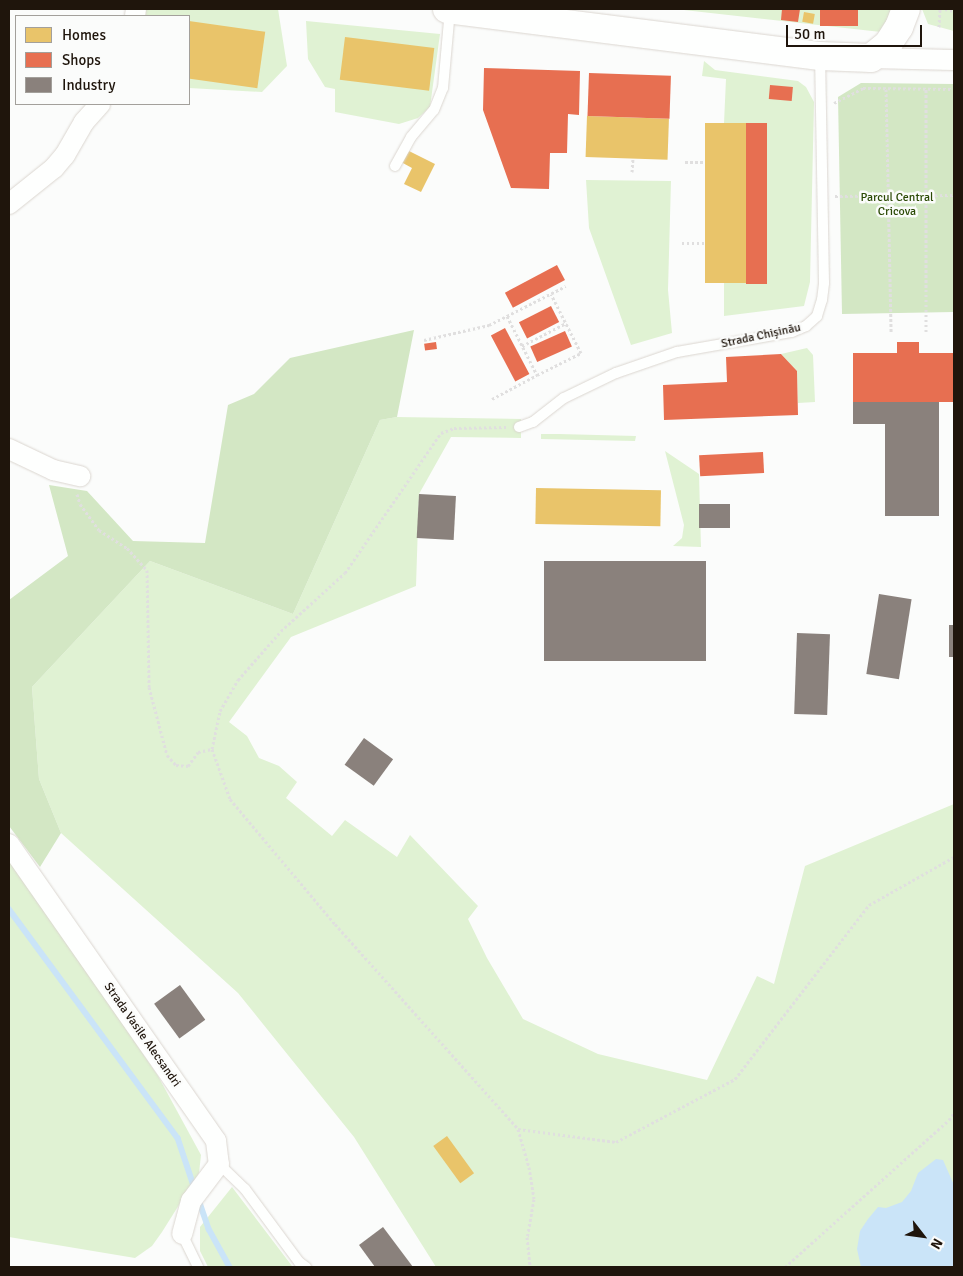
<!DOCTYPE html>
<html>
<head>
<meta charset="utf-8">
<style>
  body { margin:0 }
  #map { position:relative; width:963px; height:1276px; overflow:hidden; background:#fbfcfb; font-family:Signika,sans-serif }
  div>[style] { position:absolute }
  .green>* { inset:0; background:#e0f2d3 }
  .forest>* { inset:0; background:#d3e7c4 }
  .water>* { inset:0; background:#cae4f8 }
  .homes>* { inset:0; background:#e9c46a; transform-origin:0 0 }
  .shops>* { inset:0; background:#e76f51; transform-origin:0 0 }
  .industry>* { inset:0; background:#8a817c; transform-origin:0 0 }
  .stream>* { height:5.5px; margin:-2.75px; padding:0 2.75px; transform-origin:2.75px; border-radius:2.75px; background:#cae4f8 }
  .path>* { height:3px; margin-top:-1.5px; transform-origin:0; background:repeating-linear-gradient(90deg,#e0dfdf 0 2.5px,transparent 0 5px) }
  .roads { filter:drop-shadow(0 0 1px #dbd6d0) drop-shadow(0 0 1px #dbd6d0) }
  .lane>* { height:10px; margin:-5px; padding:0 5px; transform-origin:5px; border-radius:5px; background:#fefffe }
  .street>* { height:20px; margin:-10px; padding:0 10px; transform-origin:10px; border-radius:10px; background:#fefffe }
  .secondary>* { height:28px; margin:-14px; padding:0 14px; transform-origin:14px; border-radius:14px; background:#fefffe }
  span { translate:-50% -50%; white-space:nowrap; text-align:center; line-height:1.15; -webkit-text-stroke:5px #fbfcfb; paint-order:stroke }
  .park-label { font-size:12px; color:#2b4a05 }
  .street-label { font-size:12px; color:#1f150c }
  .frame { position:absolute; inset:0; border:10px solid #1f150c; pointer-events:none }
  .legend { position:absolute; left:15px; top:15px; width:175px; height:90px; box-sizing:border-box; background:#fbfcfb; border:1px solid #a3a09b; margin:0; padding:6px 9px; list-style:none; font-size:15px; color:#1f150c }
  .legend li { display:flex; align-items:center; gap:10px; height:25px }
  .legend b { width:25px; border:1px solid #a3a09b }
  .north { position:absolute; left:898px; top:1211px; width:50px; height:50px; -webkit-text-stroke:4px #fbfcfb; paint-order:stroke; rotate:120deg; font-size:14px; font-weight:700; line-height:20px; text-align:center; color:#1f150c }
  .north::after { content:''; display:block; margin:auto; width:18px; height:22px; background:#1f150c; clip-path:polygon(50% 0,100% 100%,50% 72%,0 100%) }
  .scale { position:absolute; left:786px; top:25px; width:136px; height:22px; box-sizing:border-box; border:2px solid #1f150c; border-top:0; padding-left:6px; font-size:15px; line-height:18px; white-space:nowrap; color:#1f150c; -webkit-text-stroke:4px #fbfcfb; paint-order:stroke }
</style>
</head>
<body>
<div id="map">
  <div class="green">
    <div style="clip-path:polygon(144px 9px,278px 9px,287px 66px,262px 92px,189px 88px,189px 16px,142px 16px)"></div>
    <div style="clip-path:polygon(675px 9px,894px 9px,881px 32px)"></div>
    <div style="clip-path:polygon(922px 9px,954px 9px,954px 31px,928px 24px)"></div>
    <div style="clip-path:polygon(306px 21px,440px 34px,430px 107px,418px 118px,399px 124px,335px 112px,335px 89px,325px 87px,308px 59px)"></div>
    <div style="clip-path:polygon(704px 61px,715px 70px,798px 81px,806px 87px,814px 102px,810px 282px,804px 306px,724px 316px,724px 283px,765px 283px,767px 124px,724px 123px,726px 79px,702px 76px)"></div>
    <div style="clip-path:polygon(586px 180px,671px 181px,668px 290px,672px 333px,631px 345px,589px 228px)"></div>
    <div style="clip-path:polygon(807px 348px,813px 355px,815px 402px,798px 403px,797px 371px,781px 354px)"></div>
    <div style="clip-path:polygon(397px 417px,521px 419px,521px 438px,451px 437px,419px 494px,416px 586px,291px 637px,229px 722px,247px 736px,259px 758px,279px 766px,297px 782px,286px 798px,332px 836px,345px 820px,397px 857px,410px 835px,478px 906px,468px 919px,487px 958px,523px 1019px,598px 1054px,707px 1080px,757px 976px,774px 984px,805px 866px,954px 804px,954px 1267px,436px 1267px,354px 1137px,238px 993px,61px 833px,39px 779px,32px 687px,150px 561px,293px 614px,380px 420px)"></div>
    <div style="clip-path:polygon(541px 434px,559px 434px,636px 436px,635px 441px,541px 439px)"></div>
    <div style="clip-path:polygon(665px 451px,699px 474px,701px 547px,673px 546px,682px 538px,684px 525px)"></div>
    <div style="clip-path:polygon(9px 857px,158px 1076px,201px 1155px,199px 1173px,162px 1232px,152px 1246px,135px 1258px,9px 1237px)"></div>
    <div style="clip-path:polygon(232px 1187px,292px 1266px,294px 1267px,208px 1267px,200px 1251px,200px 1227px)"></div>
  </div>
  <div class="forest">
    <div style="clip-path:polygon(861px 83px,954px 84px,954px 312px,842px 314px,838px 97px)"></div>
    <div style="clip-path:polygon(414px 330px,397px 417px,380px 420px,293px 614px,150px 561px,32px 687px,39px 779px,61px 833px,40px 867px,9px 826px,9px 600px,68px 556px,49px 485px,87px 491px,133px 541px,205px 543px,228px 405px,254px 394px,290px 358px)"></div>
  </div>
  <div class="water">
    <div style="clip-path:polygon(936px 1159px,943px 1160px,954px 1185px,954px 1267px,861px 1267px,857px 1249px,860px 1231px,868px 1219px,878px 1207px,886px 1208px,902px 1202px,911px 1191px,918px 1173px)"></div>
  </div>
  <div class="homes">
    <div style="left:804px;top:12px;width:11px;height:10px;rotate:10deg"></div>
    <div style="left:189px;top:21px;width:77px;height:57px;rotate:8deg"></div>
    <div style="left:345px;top:37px;width:90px;height:43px;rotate:7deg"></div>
    <div style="left:587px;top:116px;width:82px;height:41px;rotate:2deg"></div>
    <div style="left:705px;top:123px;width:41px;height:160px"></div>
    <div style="clip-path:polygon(407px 150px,435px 164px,421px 192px,404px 184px,412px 168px,401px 162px)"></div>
    <div style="left:536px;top:488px;width:125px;height:36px;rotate:1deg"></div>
    <div style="left:447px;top:1136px;width:46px;height:17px;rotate:54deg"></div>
  </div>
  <div class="shops">
    <div style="clip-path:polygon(782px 9px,800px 9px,798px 22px,781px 20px)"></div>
    <div style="left:820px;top:9px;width:38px;height:17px"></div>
    <div style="clip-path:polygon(484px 68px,580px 71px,579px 115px,568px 114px,567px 153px,550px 153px,549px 189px,511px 188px,483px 110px)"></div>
    <div style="left:589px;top:73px;width:82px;height:43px;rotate:2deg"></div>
    <div style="left:770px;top:85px;width:23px;height:14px;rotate:5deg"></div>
    <div style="left:746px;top:123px;width:21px;height:161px"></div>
    <div style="left:557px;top:265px;width:17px;height:59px;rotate:62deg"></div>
    <div style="left:551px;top:306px;width:18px;height:36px;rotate:63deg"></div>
    <div style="left:505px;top:328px;width:52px;height:16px;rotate:62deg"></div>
    <div style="left:565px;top:331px;width:17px;height:38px;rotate:66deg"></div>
    <div style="left:436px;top:342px;width:7px;height:12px;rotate:82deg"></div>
    <div style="clip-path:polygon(897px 342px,919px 342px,919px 353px,954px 353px,954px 402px,853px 402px,853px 353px,897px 353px)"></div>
    <div style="clip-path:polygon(781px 354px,797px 371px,798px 415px,664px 420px,663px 385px,727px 382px,726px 357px)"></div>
    <div style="left:763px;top:452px;width:21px;height:64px;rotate:87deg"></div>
  </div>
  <div class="industry">
    <div style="clip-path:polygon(853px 402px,939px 402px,939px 516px,885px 516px,885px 424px,853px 424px)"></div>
    <div style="left:419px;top:494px;width:37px;height:44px;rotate:3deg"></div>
    <div style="left:699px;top:504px;width:31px;height:24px"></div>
    <div style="left:544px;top:561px;width:162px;height:100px"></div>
    <div style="left:879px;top:594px;width:33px;height:81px;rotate:9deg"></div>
    <div style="left:949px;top:625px;width:5px;height:32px"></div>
    <div style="left:797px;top:633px;width:33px;height:81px;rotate:2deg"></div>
    <div style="left:364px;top:738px;width:36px;height:33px;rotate:36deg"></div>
    <div style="left:180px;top:985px;width:43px;height:32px;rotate:54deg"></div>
    <div style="clip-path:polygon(383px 1227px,413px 1267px,375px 1267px,359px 1245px)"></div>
  </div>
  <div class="stream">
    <div style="left:9px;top:909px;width:285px;rotate:53.6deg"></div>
    <div style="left:178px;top:1138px;width:54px;rotate:71.6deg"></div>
    <div style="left:199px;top:1200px;width:31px;rotate:71deg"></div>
    <div style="left:209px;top:1229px;width:43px;rotate:61.1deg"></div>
  </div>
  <div class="path">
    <div style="left:945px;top:9px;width:9px;rotate:13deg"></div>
    <div style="left:939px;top:27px;width:18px;rotate:-87deg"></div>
    <div style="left:886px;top:89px;width:244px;rotate:88.8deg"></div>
    <div style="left:834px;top:103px;width:33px;rotate:-27deg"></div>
    <div style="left:863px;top:88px;width:91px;rotate:0.6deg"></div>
    <div style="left:685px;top:162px;width:20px"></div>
    <div style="left:632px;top:172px;width:13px;rotate:-86deg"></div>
    <div style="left:835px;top:196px;width:119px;rotate:-0.5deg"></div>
    <div style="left:682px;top:243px;width:22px"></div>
    <div style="left:507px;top:316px;width:66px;rotate:63deg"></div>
    <div style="left:537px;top:375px;width:49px;rotate:-26.6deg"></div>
    <div style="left:581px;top:353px;width:66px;rotate:-117deg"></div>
    <div style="left:926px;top:332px;width:243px;rotate:-90deg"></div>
    <div style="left:424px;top:340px;width:67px;rotate:-13deg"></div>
    <div style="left:489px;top:325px;width:86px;rotate:-26.9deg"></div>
    <div style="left:522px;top:346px;width:50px;rotate:-27.6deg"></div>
    <div style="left:492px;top:399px;width:51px;rotate:-28.1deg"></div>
    <div style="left:77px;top:494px;width:10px;rotate:73deg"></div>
    <div style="left:80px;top:504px;width:32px;rotate:54deg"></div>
    <div style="left:99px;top:530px;width:33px;rotate:33deg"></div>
    <div style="left:127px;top:548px;width:30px;rotate:48deg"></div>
    <div style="left:147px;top:570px;width:117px;rotate:89deg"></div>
    <div style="left:149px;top:687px;width:70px;rotate:75.2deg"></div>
    <div style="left:167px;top:755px;width:13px;rotate:48deg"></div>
    <div style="left:176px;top:765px;width:12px;rotate:5deg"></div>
    <div style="left:188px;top:766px;width:17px;rotate:-54deg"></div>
    <div style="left:198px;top:752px;width:14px;rotate:-12deg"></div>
    <div style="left:212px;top:749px;width:39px;rotate:-78deg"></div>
    <div style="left:220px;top:711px;width:36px;rotate:-60deg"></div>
    <div style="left:238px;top:680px;width:65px;rotate:-48.7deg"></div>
    <div style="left:281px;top:631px;width:86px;rotate:-42.2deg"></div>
    <div style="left:345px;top:573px;width:170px;rotate:-55.6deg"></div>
    <div style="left:441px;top:433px;width:14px;rotate:-21deg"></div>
    <div style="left:454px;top:428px;width:52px;rotate:-1.1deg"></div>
    <div style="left:212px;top:749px;width:53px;rotate:70.2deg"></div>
    <div style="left:230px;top:799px;width:163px;rotate:50deg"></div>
    <div style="left:335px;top:924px;width:275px;rotate:48.2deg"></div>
    <div style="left:518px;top:1129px;width:99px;rotate:7.6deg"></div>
    <div style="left:616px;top:1142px;width:135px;rotate:-27.9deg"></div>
    <div style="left:735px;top:1079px;width:220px;rotate:-52.4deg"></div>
    <div style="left:869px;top:905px;width:98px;rotate:-29.5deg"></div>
    <div style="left:518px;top:1129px;width:40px;rotate:74deg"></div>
    <div style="left:529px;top:1167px;width:32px;rotate:81deg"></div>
    <div style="left:534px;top:1199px;width:39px;rotate:100deg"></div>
    <div style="left:527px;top:1237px;width:30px;rotate:84deg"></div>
    <div style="left:785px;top:1267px;width:220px;rotate:-41.9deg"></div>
    <div style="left:949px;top:1120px;width:9px;rotate:-54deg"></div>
  </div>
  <div class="roads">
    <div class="lane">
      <div style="left:395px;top:166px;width:33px;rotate:-61deg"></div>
      <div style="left:411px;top:137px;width:35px;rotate:-50deg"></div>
      <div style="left:434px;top:110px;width:24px;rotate:-68deg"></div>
      <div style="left:443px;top:88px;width:79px;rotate:-84.9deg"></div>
      <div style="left:519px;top:427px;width:15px;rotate:-20deg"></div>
      <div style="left:533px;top:422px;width:39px;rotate:-38deg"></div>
      <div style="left:564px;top:398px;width:58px;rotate:-25.7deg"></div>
      <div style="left:616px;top:373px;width:65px;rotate:-19deg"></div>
      <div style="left:677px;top:352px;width:117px;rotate:-9.9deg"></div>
      <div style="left:792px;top:332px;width:15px;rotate:-23deg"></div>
      <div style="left:806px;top:326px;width:15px;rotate:-42deg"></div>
      <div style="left:817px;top:316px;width:17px;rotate:-73deg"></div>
      <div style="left:822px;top:300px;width:17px;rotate:-83deg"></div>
      <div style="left:824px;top:283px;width:226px;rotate:-91deg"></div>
      <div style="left:219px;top:1164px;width:36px;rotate:44deg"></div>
      <div style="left:245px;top:1189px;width:91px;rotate:53.5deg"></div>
      <div style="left:299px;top:1262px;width:9px;rotate:36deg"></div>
      <div style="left:182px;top:1234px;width:37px;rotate:64deg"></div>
    </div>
    <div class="street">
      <div style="left:135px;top:16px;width:7px;rotate:-82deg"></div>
      <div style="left:871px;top:58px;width:83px;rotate:1.4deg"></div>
      <div style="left:9px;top:204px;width:58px;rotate:-38.7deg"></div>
      <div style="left:54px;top:168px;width:17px;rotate:-50deg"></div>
      <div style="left:65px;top:155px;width:38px;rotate:-60deg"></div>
      <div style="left:84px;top:122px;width:24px;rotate:-48deg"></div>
      <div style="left:9px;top:449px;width:49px;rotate:25.5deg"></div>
      <div style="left:53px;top:470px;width:28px;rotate:13deg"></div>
      <div style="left:9px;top:844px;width:362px;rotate:55.1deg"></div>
      <div style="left:216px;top:1141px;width:23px;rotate:83deg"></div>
      <div style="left:219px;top:1164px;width:46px;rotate:127.1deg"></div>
      <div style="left:191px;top:1201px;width:34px;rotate:105deg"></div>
    </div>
    <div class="secondary">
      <div style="left:447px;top:9px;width:376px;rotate:7.2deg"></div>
      <div style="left:820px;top:56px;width:51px;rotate:2.2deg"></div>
      <div style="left:871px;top:58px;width:22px;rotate:-39deg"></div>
      <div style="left:888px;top:44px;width:20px;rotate:-57deg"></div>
      <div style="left:899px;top:27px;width:19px;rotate:-69deg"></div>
    </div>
  </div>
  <div class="park-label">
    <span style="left:897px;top:205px">Parcul Central<br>Cricova</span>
  </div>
  <div class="street-label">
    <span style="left:761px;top:336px;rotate:-12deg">Strada Chișinău</span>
    <span style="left:142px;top:1035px;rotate:55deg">Strada Vasile Alecsandri</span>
  </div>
  <div class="frame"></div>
  <ul class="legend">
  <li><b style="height:14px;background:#e9c46a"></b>Homes</li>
  <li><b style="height:14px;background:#e76f51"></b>Shops</li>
  <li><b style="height:14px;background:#8a817c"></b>Industry</li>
  </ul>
  <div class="north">N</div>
  <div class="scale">50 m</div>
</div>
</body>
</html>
